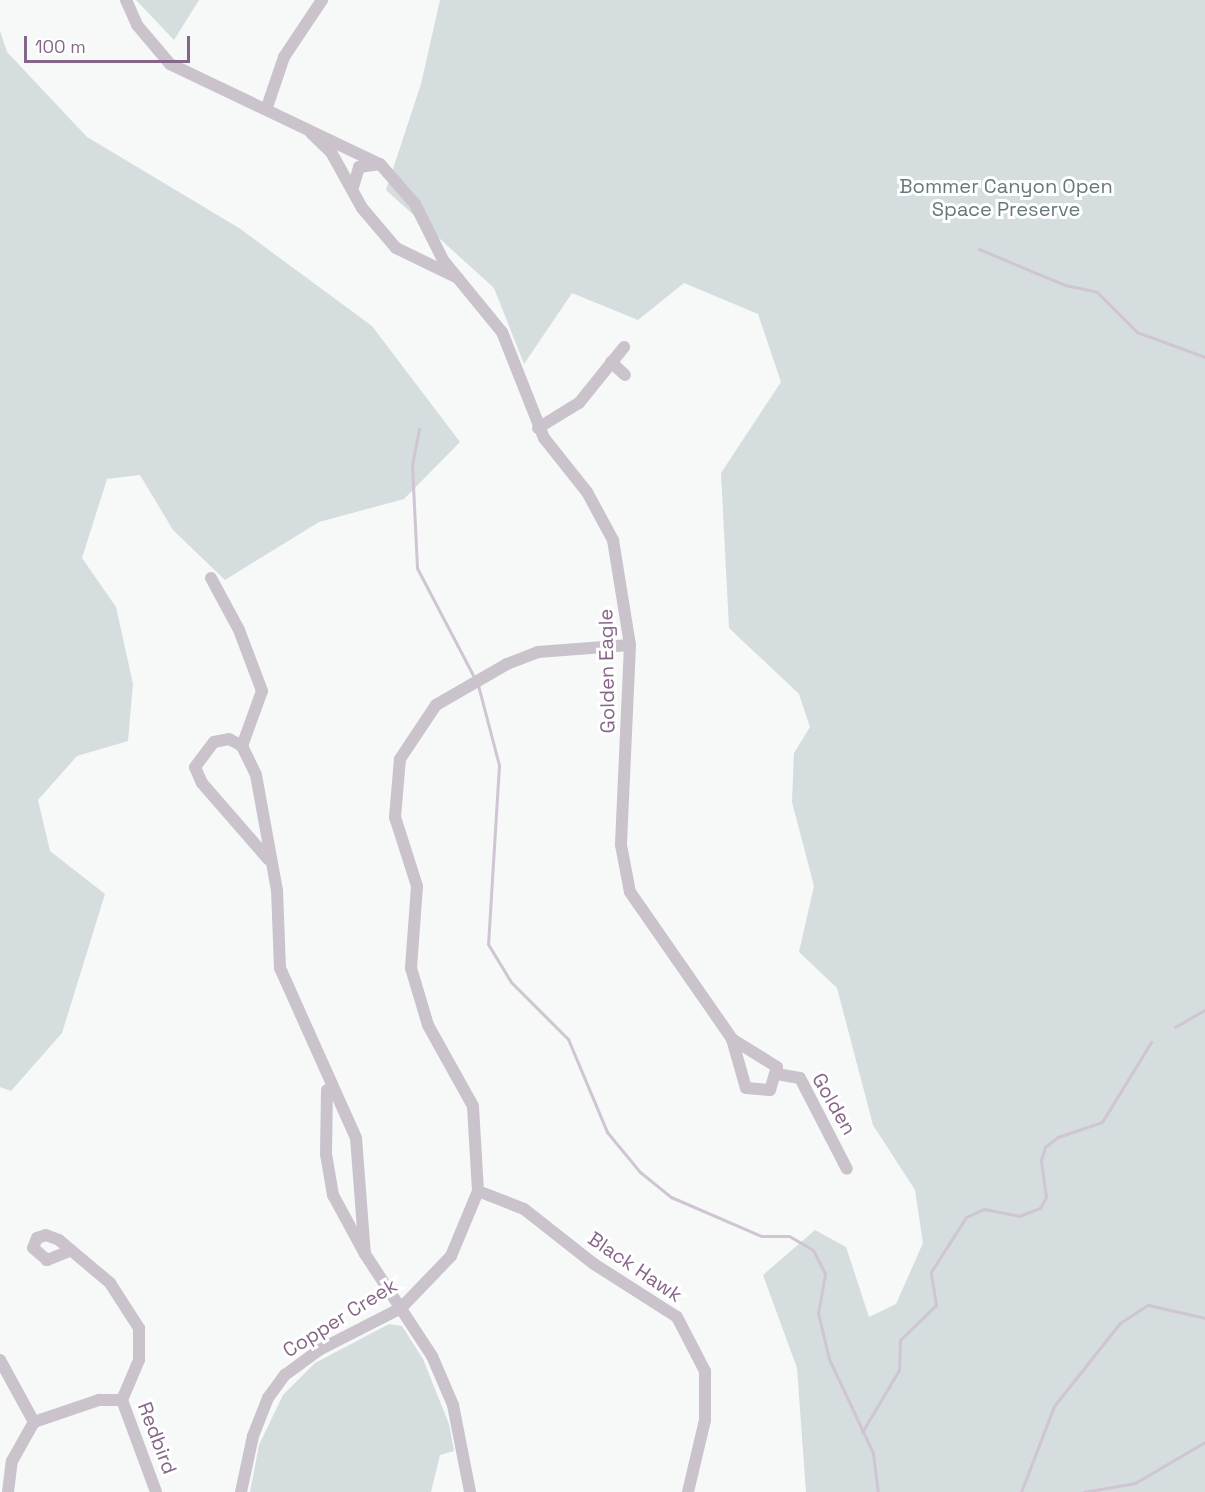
<!DOCTYPE html>
<html>
<head>
<meta charset="utf-8">
<style>
  body { margin:0 }
  #map { position:relative; width:1205px; height:1492px; overflow:hidden; background:#f6f9f7; font-family:"Space Grotesk",sans-serif }
  div>[style] { position:absolute }
  .green>* { inset:0; background:#d5ddde }
  .stream>* { height:3px; margin:-1.5px; padding:0 1.5px; transform-origin:1.5px; border-radius:1.5px; background:#cfc5d3 }
  .minor>* { height:12px; margin:-6px; padding:0 6px; transform-origin:6px; border-radius:6px; background:#cbc3cc }
  span { translate:-50% -50%; white-space:nowrap; text-align:center; line-height:1.15; -webkit-text-stroke:6px #fff; paint-order:stroke }
  .park-label { font-size:20px; color:#66787f }
  .street-label { font-size:20px; color:#866688 }
  .scale { position:absolute; left:24px; top:36px; width:166px; height:27px; box-sizing:border-box; border:3px solid #866688; border-top:0; padding-left:8px; font-size:18px; line-height:21px; white-space:nowrap; color:#866688; -webkit-text-stroke:4px #fff; paint-order:stroke }
</style>
</head>
<body>
<div id="map">
  <div class="green">
    <div style="clip-path:polygon(136px 0,199px 0,174px 40px)"></div>
    <div style="clip-path:polygon(440px 0,1205px 0,1205px 1492px,806px 1492px,797px 1368px,763px 1275px,815px 1230px,846px 1247px,869px 1317px,896px 1304px,923px 1243px,915px 1190px,873px 1125px,837px 988px,799px 952px,814px 886px,792px 802px,794px 753px,810px 727px,799px 694px,729px 628px,721px 473px,781px 382px,758px 314px,684px 283px,638px 320px,572px 293px,524px 364px,494px 288px,386px 190px,421px 84px)"></div>
    <div style="clip-path:polygon(0 31px,7px 52px,87px 137px,239px 228px,372px 326px,460px 442px,404px 499px,319px 522px,225px 580px,173px 530px,140px 475px,107px 479px,82px 558px,116px 607px,133px 684px,128px 741px,77px 756px,38px 800px,50px 851px,105px 894px,62px 1033px,11px 1091px,0 1087px)"></div>
    <div style="clip-path:polygon(389px 1324px,402px 1326px,423px 1359px,449px 1424px,454px 1451px,440px 1455px,431px 1492px,250px 1492px,259px 1445px,283px 1395px,315px 1363px)"></div>
  </div>
  <div class="stream">
    <div style="left:979px;top:249px;width:93px;rotate:22.7deg"></div>
    <div style="left:1065px;top:285px;width:33px;rotate:12deg"></div>
    <div style="left:1097px;top:292px;width:57px;rotate:45deg"></div>
    <div style="left:1137px;top:332px;width:72px;rotate:20.2deg"></div>
    <div style="left:419px;top:429px;width:37px;rotate:101deg"></div>
    <div style="left:412px;top:465px;width:103px;rotate:87.2deg"></div>
    <div style="left:417px;top:568px;width:125px;rotate:62.4deg"></div>
    <div style="left:478px;top:685px;width:83px;rotate:75.3deg"></div>
    <div style="left:499px;top:765px;width:179px;rotate:93.5deg"></div>
    <div style="left:488px;top:944px;width:44px;rotate:58.8deg"></div>
    <div style="left:511px;top:982px;width:81px;rotate:45deg"></div>
    <div style="left:568px;top:1039px;width:101px;rotate:67.2deg"></div>
    <div style="left:607px;top:1132px;width:52px;rotate:50.5deg"></div>
    <div style="left:640px;top:1172px;width:40px;rotate:39deg"></div>
    <div style="left:671px;top:1197px;width:98px;rotate:23.4deg"></div>
    <div style="left:761px;top:1236px;width:28px"></div>
    <div style="left:789px;top:1236px;width:28px;rotate:30deg"></div>
    <div style="left:813px;top:1250px;width:27px;rotate:63deg"></div>
    <div style="left:825px;top:1274px;width:40px;rotate:100deg"></div>
    <div style="left:818px;top:1313px;width:47px;rotate:76.6deg"></div>
    <div style="left:829px;top:1359px;width:104px;rotate:64.9deg"></div>
    <div style="left:873px;top:1453px;width:39px;rotate:83deg"></div>
    <div style="left:1175px;top:1027px;width:34px;rotate:-30deg"></div>
    <div style="left:862px;top:1432px;width:72px;rotate:-59.2deg"></div>
    <div style="left:899px;top:1370px;width:30px;rotate:-88deg"></div>
    <div style="left:900px;top:1340px;width:50px;rotate:-44.2deg"></div>
    <div style="left:936px;top:1305px;width:33px;rotate:-99deg"></div>
    <div style="left:931px;top:1272px;width:65px;rotate:-57.5deg"></div>
    <div style="left:966px;top:1217px;width:20px;rotate:-24deg"></div>
    <div style="left:984px;top:1209px;width:36px;rotate:11deg"></div>
    <div style="left:1019px;top:1216px;width:22px;rotate:-21deg"></div>
    <div style="left:1040px;top:1208px;width:13px;rotate:-61deg"></div>
    <div style="left:1046px;top:1197px;width:37px;rotate:-98deg"></div>
    <div style="left:1041px;top:1160px;width:14px;rotate:-73deg"></div>
    <div style="left:1045px;top:1147px;width:16px;rotate:-38deg"></div>
    <div style="left:1058px;top:1137px;width:46px;rotate:-18.8deg"></div>
    <div style="left:1102px;top:1122px;width:94px;rotate:-58.5deg"></div>
    <div style="left:1021px;top:1492px;width:92px;rotate:-69deg"></div>
    <div style="left:1054px;top:1406px;width:106px;rotate:-51.5deg"></div>
    <div style="left:1120px;top:1323px;width:33px;rotate:-33deg"></div>
    <div style="left:1148px;top:1305px;width:58px;rotate:12.8deg"></div>
    <div style="left:1084px;top:1492px;width:52px;rotate:-10deg"></div>
    <div style="left:1135px;top:1483px;width:81px;rotate:-30.4deg"></div>
  </div>
  <div class="minor">
    <div style="left:126px;top:0;width:27px;rotate:66deg"></div>
    <div style="left:137px;top:25px;width:51px;rotate:49.8deg"></div>
    <div style="left:170px;top:64px;width:233px;rotate:25.5deg"></div>
    <div style="left:380px;top:164px;width:53px;rotate:48.8deg"></div>
    <div style="left:415px;top:204px;width:63px;rotate:63.4deg"></div>
    <div style="left:443px;top:260px;width:93px;rotate:50.7deg"></div>
    <div style="left:502px;top:332px;width:114px;rotate:68.4deg"></div>
    <div style="left:544px;top:438px;width:69px;rotate:51.5deg"></div>
    <div style="left:587px;top:492px;width:55px;rotate:61.6deg"></div>
    <div style="left:613px;top:540px;width:106px;rotate:80.8deg"></div>
    <div style="left:630px;top:645px;width:200px;rotate:92.6deg"></div>
    <div style="left:621px;top:845px;width:48px;rotate:79.2deg"></div>
    <div style="left:630px;top:892px;width:179px;rotate:55.2deg"></div>
    <div style="left:732px;top:1039px;width:51px;rotate:74.1deg"></div>
    <div style="left:746px;top:1088px;width:24px;rotate:5deg"></div>
    <div style="left:770px;top:1090px;width:24px;rotate:-73deg"></div>
    <div style="left:777px;top:1067px;width:53px;rotate:-148.1deg"></div>
    <div style="left:267px;top:107px;width:53px;rotate:-71.2deg"></div>
    <div style="left:284px;top:57px;width:69px;rotate:-56.3deg"></div>
    <div style="left:311px;top:133px;width:28px;rotate:44deg"></div>
    <div style="left:331px;top:152px;width:64px;rotate:61deg"></div>
    <div style="left:362px;top:208px;width:52px;rotate:49.6deg"></div>
    <div style="left:396px;top:248px;width:69px;rotate:25.8deg"></div>
    <div style="left:353px;top:187px;width:21px;rotate:-73deg"></div>
    <div style="left:359px;top:167px;width:21px;rotate:-8deg"></div>
    <div style="left:611px;top:362px;width:19px;rotate:43deg"></div>
    <div style="left:538px;top:428px;width:48px;rotate:-31.4deg"></div>
    <div style="left:579px;top:403px;width:72px;rotate:-51.2deg"></div>
    <div style="left:211px;top:578px;width:59px;rotate:61.7deg"></div>
    <div style="left:239px;top:630px;width:65px;rotate:69.3deg"></div>
    <div style="left:262px;top:691px;width:59px;rotate:110deg"></div>
    <div style="left:268px;top:859px;width:101px;rotate:-131deg"></div>
    <div style="left:202px;top:783px;width:17px;rotate:-114deg"></div>
    <div style="left:195px;top:767px;width:31px;rotate:-53deg"></div>
    <div style="left:214px;top:742px;width:15px;rotate:-11deg"></div>
    <div style="left:229px;top:739px;width:15px;rotate:28deg"></div>
    <div style="left:242px;top:746px;width:32px;rotate:64deg"></div>
    <div style="left:256px;top:775px;width:117px;rotate:79.7deg"></div>
    <div style="left:277px;top:890px;width:78px;rotate:87.8deg"></div>
    <div style="left:280px;top:968px;width:186px;rotate:65.9deg"></div>
    <div style="left:356px;top:1138px;width:116px;rotate:85.6deg"></div>
    <div style="left:777px;top:1074px;width:23px;rotate:10deg"></div>
    <div style="left:800px;top:1078px;width:102px;rotate:62.7deg"></div>
    <div style="left:327px;top:1090px;width:64px;rotate:90.9deg"></div>
    <div style="left:326px;top:1154px;width:42px;rotate:80.3deg"></div>
    <div style="left:333px;top:1195px;width:67px;rotate:61.5deg"></div>
    <div style="left:365px;top:1254px;width:122px;rotate:56.7deg"></div>
    <div style="left:432px;top:1356px;width:53px;rotate:66.8deg"></div>
    <div style="left:453px;top:1405px;width:89px;rotate:78.9deg"></div>
    <div style="left:478px;top:1191px;width:49px;rotate:21.4deg"></div>
    <div style="left:524px;top:1209px;width:89px;rotate:38.2deg"></div>
    <div style="left:594px;top:1264px;width:98px;rotate:32.6deg"></div>
    <div style="left:677px;top:1317px;width:61px;rotate:62.6deg"></div>
    <div style="left:705px;top:1371px;width:49px;rotate:90deg"></div>
    <div style="left:705px;top:1420px;width:74px;rotate:103.3deg"></div>
    <div style="left:67px;top:1252px;width:22px;rotate:158deg"></div>
    <div style="left:47px;top:1260px;width:18px;rotate:-139deg"></div>
    <div style="left:33px;top:1248px;width:11px;rotate:-68deg"></div>
    <div style="left:37px;top:1238px;width:9px;rotate:-18deg"></div>
    <div style="left:46px;top:1235px;width:14px;rotate:21deg"></div>
    <div style="left:59px;top:1240px;width:67px;rotate:40.1deg"></div>
    <div style="left:110px;top:1283px;width:54px;rotate:57.2deg"></div>
    <div style="left:139px;top:1328px;width:32px;rotate:90deg"></div>
    <div style="left:139px;top:1360px;width:43px;rotate:113deg"></div>
    <div style="left:0;top:1360px;width:71px;rotate:61.3deg"></div>
    <div style="left:122px;top:1400px;width:98px;rotate:69.7deg"></div>
    <div style="left:8px;top:1492px;width:31px;rotate:-83deg"></div>
    <div style="left:12px;top:1461px;width:45px;rotate:-60.6deg"></div>
    <div style="left:34px;top:1422px;width:69px;rotate:-18.7deg"></div>
    <div style="left:99px;top:1400px;width:23px"></div>
    <div style="left:241px;top:1492px;width:57px;rotate:-77.9deg"></div>
    <div style="left:253px;top:1436px;width:41px;rotate:-68.5deg"></div>
    <div style="left:268px;top:1398px;width:29px;rotate:-54deg"></div>
    <div style="left:285px;top:1375px;width:42px;rotate:-36.3deg"></div>
    <div style="left:319px;top:1350px;width:92px;rotate:-27.1deg"></div>
    <div style="left:401px;top:1308px;width:72px;rotate:-46.1deg"></div>
    <div style="left:451px;top:1256px;width:70px;rotate:-67.4deg"></div>
    <div style="left:478px;top:1191px;width:85px;rotate:-93.4deg"></div>
    <div style="left:473px;top:1106px;width:93px;rotate:-119.1deg"></div>
    <div style="left:428px;top:1025px;width:59px;rotate:-106.6deg"></div>
    <div style="left:411px;top:968px;width:82px;rotate:-85.8deg"></div>
    <div style="left:417px;top:886px;width:72px;rotate:-107.7deg"></div>
    <div style="left:395px;top:817px;width:58px;rotate:-85.1deg"></div>
    <div style="left:400px;top:759px;width:65px;rotate:-56.3deg"></div>
    <div style="left:436px;top:705px;width:82px;rotate:-30deg"></div>
    <div style="left:507px;top:664px;width:33px;rotate:-21deg"></div>
    <div style="left:538px;top:652px;width:92px;rotate:-4.4deg"></div>
  </div>
  <div class="park-label">
    <span style="left:1006px;top:198px">Bommer Canyon Open<br>Space Preserve</span>
  </div>
  <div class="street-label">
    <span style="left:607px;top:671px;rotate:-91deg">Golden Eagle</span>
    <span style="left:834px;top:1104px;rotate:60deg">Golden</span>
    <span style="left:635px;top:1267px;rotate:34deg">Black Hawk</span>
    <span style="left:340px;top:1318px;rotate:-32deg">Copper Creek</span>
    <span style="left:157px;top:1438px;rotate:69deg">Redbird</span>
  </div>
  <div class="scale">100 m</div>
</div>
</body>
</html>
